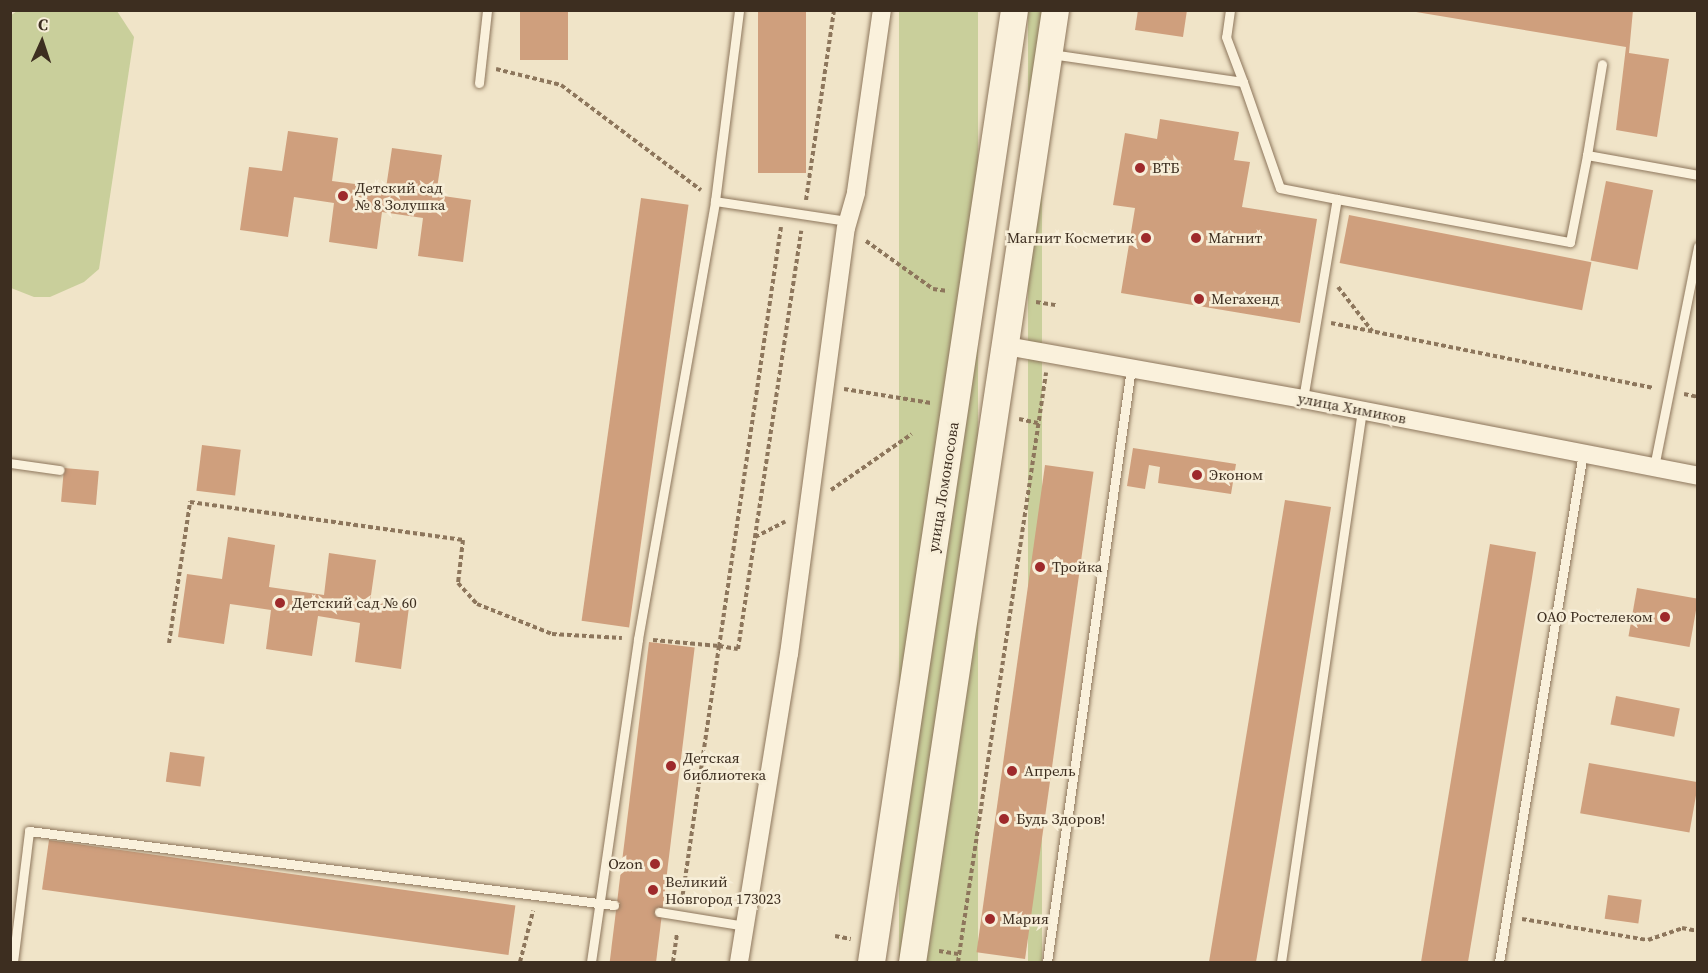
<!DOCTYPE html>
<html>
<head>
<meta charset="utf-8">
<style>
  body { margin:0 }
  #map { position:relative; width:1708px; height:973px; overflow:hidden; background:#f0e4c8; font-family:"Source Serif 4",serif }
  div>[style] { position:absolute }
  .green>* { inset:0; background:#c9cf9b; transform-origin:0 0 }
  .building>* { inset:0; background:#cf9f7d; transform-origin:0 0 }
  .path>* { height:4px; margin-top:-2px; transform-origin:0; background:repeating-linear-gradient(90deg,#8d765c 0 4.5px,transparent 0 7.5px) }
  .roads { filter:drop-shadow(0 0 2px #8d765c) drop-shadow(0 0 2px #8d765c) }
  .service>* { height:9px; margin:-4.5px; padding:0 4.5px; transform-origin:4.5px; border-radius:4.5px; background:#faf1dc }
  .minor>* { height:18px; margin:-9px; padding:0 9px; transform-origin:9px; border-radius:9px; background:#faf1dc }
  .secondary>* { height:27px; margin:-13.5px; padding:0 13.5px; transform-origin:13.5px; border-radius:13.5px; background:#faf1dc }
  .dots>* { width:16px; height:16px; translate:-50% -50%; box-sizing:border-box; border:3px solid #f7eed8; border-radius:50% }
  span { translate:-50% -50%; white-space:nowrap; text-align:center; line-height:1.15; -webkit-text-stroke:5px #f7eed8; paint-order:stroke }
  .poi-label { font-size:15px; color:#3d2e20 }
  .left { translate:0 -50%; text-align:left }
  .right { translate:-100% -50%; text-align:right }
  .street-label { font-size:15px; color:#3d2e20 }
  .frame { position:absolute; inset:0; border:12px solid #3d2e20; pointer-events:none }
  .north { position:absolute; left:12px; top:12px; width:60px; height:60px; -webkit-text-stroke:4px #f7eed8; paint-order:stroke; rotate:3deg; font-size:16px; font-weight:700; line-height:24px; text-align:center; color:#3d2e20 }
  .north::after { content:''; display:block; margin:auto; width:21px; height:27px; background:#3d2e20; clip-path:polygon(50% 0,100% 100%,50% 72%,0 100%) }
</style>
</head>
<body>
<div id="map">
  <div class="green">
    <div style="clip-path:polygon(17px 11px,117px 11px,134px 37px,99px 269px,84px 282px,50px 297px,34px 297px,11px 288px,10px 16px)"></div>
    <div style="left:899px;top:11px;width:79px;height:962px"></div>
    <div style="left:1028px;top:11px;width:14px;height:962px"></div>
  </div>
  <div class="building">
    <div style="left:520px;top:10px;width:48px;height:50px"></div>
    <div style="left:758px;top:10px;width:48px;height:163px"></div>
    <div style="clip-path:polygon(1138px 10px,1187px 10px,1183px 37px,1135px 30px)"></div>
    <div style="clip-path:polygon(1404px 10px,1633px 10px,1629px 53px,1669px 59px,1657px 137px,1616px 130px,1626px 47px)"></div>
    <div style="clip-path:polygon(1160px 119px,1239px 132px,1234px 160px,1250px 162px,1242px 207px,1317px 219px,1300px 323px,1121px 293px,1135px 208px,1113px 205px,1125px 133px,1157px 139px)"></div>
    <div style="clip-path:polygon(288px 131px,338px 138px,332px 181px,386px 188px,392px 148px,442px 155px,436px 195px,471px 200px,463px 262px,418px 256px,423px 218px,382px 212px,377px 249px,329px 242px,334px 203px,294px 197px,288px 237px,240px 230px,249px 167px,282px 171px)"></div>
    <div style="left:1606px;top:181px;width:48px;height:81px;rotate:11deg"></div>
    <div style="left:641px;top:198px;width:48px;height:427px;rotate:8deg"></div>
    <div style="left:1349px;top:215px;width:247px;height:49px;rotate:11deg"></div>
    <div style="left:202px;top:445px;width:39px;height:46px;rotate:7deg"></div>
    <div style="clip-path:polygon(1133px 448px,1236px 464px,1231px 494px,1158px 483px,1160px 467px,1149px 465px,1145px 489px,1127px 486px)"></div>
    <div style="left:1045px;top:465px;width:49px;height:492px;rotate:8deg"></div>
    <div style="left:64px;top:468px;width:35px;height:34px;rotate:5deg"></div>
    <div style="clip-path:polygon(1285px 500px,1331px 507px,1276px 844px,1256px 962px,1209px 962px)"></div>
    <div style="clip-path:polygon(228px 537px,275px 545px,269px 587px,324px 595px,329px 553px,376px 560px,370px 602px,409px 607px,401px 669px,355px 662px,360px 623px,318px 616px,312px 656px,266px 649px,271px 610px,230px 604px,224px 644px,178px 637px,187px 574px,222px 579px)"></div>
    <div style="clip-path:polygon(1490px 544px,1536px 552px,1532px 578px,1468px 962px,1421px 962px)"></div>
    <div style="left:1637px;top:588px;width:62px;height:49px;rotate:10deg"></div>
    <div style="left:649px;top:642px;width:46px;height:323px;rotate:7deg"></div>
    <div style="left:1616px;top:696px;width:65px;height:29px;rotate:11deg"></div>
    <div style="left:170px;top:752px;width:35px;height:30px;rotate:8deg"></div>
    <div style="left:1589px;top:763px;width:111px;height:51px;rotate:10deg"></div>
    <div style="left:49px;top:840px;width:471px;height:50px;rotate:8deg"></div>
    <div style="left:1608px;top:895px;width:34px;height:24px;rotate:8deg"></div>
  </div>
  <div class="path">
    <div style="left:496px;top:69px;width:67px;rotate:13.8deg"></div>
    <div style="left:561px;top:85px;width:175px;rotate:36.9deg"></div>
    <div style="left:806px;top:200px;width:192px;rotate:-81.6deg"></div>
    <div style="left:781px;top:227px;width:424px;rotate:98.4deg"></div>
    <div style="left:719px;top:646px;width:19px;rotate:9deg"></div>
    <div style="left:738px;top:649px;width:423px;rotate:-81.4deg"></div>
    <div style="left:866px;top:241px;width:82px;rotate:35.6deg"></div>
    <div style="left:933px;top:289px;width:15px;rotate:8deg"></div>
    <div style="left:1338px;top:287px;width:56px;rotate:52.3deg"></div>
    <div style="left:1036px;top:302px;width:20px;rotate:9deg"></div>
    <div style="left:1331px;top:323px;width:328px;rotate:11.4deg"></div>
    <div style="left:844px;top:389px;width:88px;rotate:9.1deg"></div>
    <div style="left:1684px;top:394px;width:14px;rotate:12deg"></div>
    <div style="left:1019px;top:419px;width:19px;rotate:12deg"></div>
    <div style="left:831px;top:490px;width:98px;rotate:-34.7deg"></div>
    <div style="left:755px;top:537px;width:34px;rotate:-27deg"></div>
    <div style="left:653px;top:640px;width:66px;rotate:5.2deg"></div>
    <div style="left:719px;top:646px;width:258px;rotate:98.3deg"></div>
    <div style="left:169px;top:643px;width:143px;rotate:-81.5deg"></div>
    <div style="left:190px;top:502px;width:276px;rotate:7.9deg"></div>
    <div style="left:463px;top:540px;width:43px;rotate:96.6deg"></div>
    <div style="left:458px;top:583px;width:28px;rotate:48deg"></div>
    <div style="left:477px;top:604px;width:81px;rotate:21.8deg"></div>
    <div style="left:552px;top:634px;width:70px;rotate:3.3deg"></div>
    <div style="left:1522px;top:919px;width:128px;rotate:9.5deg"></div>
    <div style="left:1648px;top:940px;width:36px;rotate:-19deg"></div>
    <div style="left:1682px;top:928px;width:16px;rotate:11deg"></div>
    <div style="left:835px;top:936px;width:16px;rotate:11deg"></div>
    <div style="left:939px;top:951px;width:20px;rotate:9deg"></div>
    <div style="left:520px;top:962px;width:53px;rotate:-75.7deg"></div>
    <div style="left:673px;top:962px;width:30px;rotate:-82deg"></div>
    <div style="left:958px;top:962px;width:596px;rotate:-81.5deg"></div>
  </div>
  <div class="roads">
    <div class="service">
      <div style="left:1230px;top:10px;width:27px;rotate:98deg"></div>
      <div style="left:1226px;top:37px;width:48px;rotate:69.3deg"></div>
      <div style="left:1051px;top:54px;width:194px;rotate:8.3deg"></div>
      <div style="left:1243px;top:82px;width:112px;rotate:70.8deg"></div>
      <div style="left:1280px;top:188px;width:58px;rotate:10.9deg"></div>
      <div style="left:479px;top:83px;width:73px;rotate:-83.7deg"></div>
      <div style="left:1587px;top:155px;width:92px;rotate:-80.6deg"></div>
      <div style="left:715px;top:201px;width:134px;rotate:8.6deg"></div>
      <div style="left:1303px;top:399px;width:203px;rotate:-80.4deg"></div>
      <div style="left:1337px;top:199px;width:237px;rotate:10.5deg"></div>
      <div style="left:1570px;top:242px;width:89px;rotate:-78.9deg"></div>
      <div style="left:1587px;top:155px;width:113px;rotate:10.2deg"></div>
      <div style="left:10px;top:463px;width:50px;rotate:8deg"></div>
      <div style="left:1654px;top:467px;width:225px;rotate:-78.7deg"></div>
      <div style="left:659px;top:912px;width:87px;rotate:9.2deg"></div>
      <div style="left:13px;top:962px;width:132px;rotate:-83deg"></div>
      <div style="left:29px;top:831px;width:590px;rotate:7.21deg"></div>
      <div style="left:591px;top:962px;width:326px;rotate:-81.7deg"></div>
      <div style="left:638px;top:639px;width:445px;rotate:-80deg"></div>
      <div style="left:715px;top:201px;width:193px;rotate:-82.8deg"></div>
      <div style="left:1047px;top:962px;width:600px;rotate:-81.95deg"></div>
      <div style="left:1281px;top:962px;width:558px;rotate:-81.65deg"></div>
      <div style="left:1499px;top:962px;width:516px;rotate:-80.63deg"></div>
    </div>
    <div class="minor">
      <div style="left:1006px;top:346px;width:302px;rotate:10.1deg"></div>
      <div style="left:1303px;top:399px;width:402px;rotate:11deg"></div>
      <div style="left:739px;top:962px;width:312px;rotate:-80.8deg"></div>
      <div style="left:789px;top:654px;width:430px;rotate:-82.4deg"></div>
      <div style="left:846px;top:228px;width:37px;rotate:-74deg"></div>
      <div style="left:856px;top:192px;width:184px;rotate:-81.9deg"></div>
    </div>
    <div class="secondary">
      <div style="left:871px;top:962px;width:963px;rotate:-81.46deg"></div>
      <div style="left:912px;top:962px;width:963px;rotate:-81.46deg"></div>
    </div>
  </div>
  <div class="dots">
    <div style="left:1140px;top:168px;background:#9e2a2b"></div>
    <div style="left:343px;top:196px;background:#9e2a2b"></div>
    <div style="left:1146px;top:238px;background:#9e2a2b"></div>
    <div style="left:1196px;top:238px;background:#9e2a2b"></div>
    <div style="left:1199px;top:299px;background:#9e2a2b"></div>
    <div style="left:1197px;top:475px;background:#9e2a2b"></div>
    <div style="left:1040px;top:567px;background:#9e2a2b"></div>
    <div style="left:280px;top:603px;background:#9e2a2b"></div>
    <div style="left:1665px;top:617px;background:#9e2a2b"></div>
    <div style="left:671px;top:766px;background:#9e2a2b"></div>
    <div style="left:1012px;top:771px;background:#9e2a2b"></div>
    <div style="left:1004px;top:819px;background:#9e2a2b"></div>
    <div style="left:655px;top:864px;background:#9e2a2b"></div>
    <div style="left:653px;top:890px;background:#9e2a2b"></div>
    <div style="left:990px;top:919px;background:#9e2a2b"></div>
  </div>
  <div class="poi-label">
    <span class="left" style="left:1152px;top:168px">ВТБ</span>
    <span class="left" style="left:355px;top:196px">Детский сад<br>№ 8 Золушка</span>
    <span class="right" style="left:1134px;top:238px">Магнит Косметик</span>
    <span class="left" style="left:1208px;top:238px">Магнит</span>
    <span class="left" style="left:1211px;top:299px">Мегахенд</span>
    <span class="left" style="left:1209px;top:475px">Эконом</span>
    <span class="left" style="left:1052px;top:567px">Тройка</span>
    <span class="left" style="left:292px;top:603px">Детский сад № 60</span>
    <span class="right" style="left:1653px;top:617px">ОАО Ростелеком</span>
    <span class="left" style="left:683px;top:766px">Детская<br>библиотека</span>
    <span class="left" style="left:1024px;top:771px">Апрель</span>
    <span class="left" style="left:1016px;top:819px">Будь Здоров!</span>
    <span class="right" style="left:643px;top:864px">Ozon</span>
    <span class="left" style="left:665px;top:890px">Великий<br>Новгород 173023</span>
    <span class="left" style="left:1002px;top:919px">Мария</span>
  </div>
  <div class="street-label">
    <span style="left:1352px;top:408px;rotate:11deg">улица Химиков</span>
    <span style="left:943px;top:487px;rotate:-81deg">улица Ломоносова</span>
  </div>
  <div class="frame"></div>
  <div class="north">С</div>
</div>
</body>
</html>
